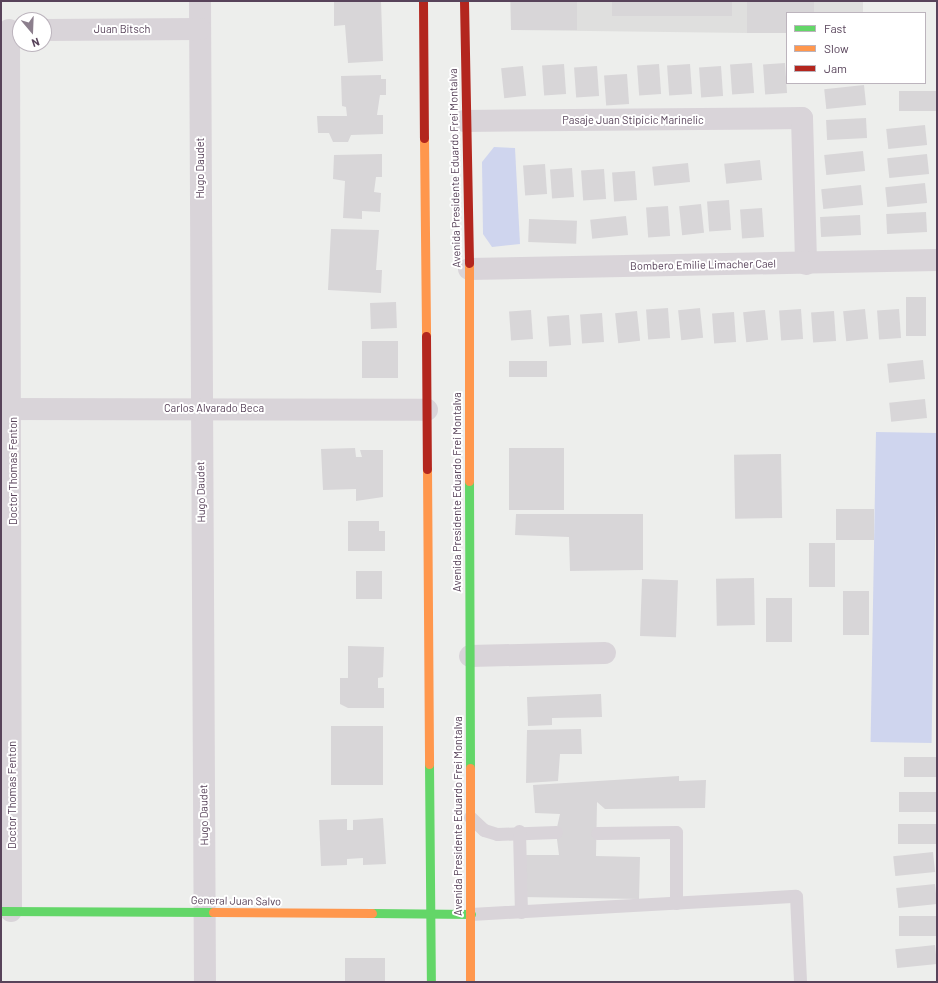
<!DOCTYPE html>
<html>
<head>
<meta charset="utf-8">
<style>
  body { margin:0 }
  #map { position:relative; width:938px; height:983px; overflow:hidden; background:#edeeec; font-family:Barlow,sans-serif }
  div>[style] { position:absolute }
  .education>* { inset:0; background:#dfdfde }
  .green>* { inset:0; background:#cfd5ee; transform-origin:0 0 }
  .building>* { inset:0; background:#d8d6d8; transform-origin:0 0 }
  .lane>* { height:13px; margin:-6.5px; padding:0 6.5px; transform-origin:6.5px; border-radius:6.5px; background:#d9d4d9 }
  .street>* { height:22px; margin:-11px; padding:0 11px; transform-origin:11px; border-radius:11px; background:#d9d4d9 }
  .fast>* { height:9px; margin:-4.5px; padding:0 4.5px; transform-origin:4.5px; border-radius:4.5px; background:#63d668 }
  .slow>* { height:9px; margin:-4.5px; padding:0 4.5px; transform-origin:4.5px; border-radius:4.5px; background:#ff974d }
  .jam>* { height:9px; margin:-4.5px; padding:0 4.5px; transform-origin:4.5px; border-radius:4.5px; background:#b3261e }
  span { translate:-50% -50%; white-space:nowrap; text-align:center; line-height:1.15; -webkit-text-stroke:4px #fff; paint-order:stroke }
  .street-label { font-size:11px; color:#58435a }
  .frame { position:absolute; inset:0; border:2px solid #58435a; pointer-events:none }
  .legend { position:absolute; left:786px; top:12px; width:140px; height:72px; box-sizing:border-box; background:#fff; border:1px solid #bcb4bd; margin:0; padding:5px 7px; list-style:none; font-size:12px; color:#58435a }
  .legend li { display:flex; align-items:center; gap:8px; height:20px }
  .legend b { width:20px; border:1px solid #bcb4bd }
  .north { position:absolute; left:12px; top:12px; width:40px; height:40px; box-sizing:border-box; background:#fff; border:1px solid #bcb4bd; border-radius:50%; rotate:161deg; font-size:11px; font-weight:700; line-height:16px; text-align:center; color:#58435a }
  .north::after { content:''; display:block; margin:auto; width:14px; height:18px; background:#8c7f8d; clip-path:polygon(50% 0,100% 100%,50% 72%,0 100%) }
</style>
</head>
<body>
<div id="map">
  <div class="education">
    <div style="clip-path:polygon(510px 1px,863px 1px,863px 13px,787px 13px,787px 33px,747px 33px,511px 30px)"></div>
  </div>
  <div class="green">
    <div style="clip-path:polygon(494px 147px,515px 148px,520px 244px,492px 247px,483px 234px,482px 162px)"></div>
    <div style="left:876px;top:432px;width:61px;height:310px;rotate:1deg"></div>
  </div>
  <div class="building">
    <div style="clip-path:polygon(334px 1px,381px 1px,383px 61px,348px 63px,345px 25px,334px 26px)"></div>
    <div style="left:511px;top:1px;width:66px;height:29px"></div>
    <div style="left:612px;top:1px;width:120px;height:15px"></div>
    <div style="clip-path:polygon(747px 1px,814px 1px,814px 13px,787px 13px,787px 33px,747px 33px)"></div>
    <div style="left:752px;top:63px;width:30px;height:22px;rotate:86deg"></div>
    <div style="left:785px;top:63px;width:30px;height:22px;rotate:86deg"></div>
    <div style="left:564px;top:64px;width:30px;height:22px;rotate:86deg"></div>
    <div style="left:659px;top:64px;width:30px;height:22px;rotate:86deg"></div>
    <div style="left:690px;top:64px;width:30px;height:23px;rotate:86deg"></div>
    <div style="left:523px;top:66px;width:30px;height:22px;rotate:84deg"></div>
    <div style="left:597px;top:66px;width:30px;height:23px;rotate:86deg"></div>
    <div style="left:721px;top:66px;width:30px;height:22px;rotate:86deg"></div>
    <div style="left:627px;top:74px;width:30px;height:23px;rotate:86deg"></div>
    <div style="clip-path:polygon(381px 75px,381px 79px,386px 79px,386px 95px,380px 95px,377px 115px,383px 115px,383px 134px,351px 135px,348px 142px,333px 142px,329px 133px,318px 133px,317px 116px,347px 116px,346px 107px,342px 106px,341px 76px)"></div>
    <div style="left:864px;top:85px;width:20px;height:40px;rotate:84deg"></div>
    <div style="left:937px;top:91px;width:20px;height:38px;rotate:90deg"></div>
    <div style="left:866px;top:118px;width:20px;height:40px;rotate:87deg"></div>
    <div style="left:925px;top:125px;width:20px;height:39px;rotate:84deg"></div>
    <div style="left:863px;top:151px;width:20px;height:39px;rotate:84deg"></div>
    <div style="clip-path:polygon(382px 154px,382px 177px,376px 177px,374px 192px,381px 193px,380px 212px,362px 211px,362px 219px,343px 218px,345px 181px,333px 179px,334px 155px)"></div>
    <div style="left:927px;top:154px;width:20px;height:40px;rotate:84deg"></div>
    <div style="left:760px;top:160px;width:20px;height:36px;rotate:84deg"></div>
    <div style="left:688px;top:163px;width:19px;height:36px;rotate:84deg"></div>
    <div style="left:545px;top:164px;width:30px;height:22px;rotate:86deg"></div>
    <div style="left:572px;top:168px;width:29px;height:22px;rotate:86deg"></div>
    <div style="left:604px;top:169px;width:30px;height:23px;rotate:86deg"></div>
    <div style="left:635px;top:171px;width:29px;height:23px;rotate:86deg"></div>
    <div style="left:925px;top:183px;width:20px;height:40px;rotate:84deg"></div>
    <div style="left:861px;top:185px;width:20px;height:40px;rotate:84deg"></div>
    <div style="left:729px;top:200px;width:30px;height:22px;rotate:86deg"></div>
    <div style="left:701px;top:204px;width:29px;height:22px;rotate:84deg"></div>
    <div style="left:668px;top:206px;width:30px;height:22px;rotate:86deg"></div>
    <div style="left:762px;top:208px;width:29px;height:22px;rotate:86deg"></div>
    <div style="left:926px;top:212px;width:20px;height:40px;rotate:87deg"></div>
    <div style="left:860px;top:215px;width:20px;height:40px;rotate:87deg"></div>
    <div style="left:626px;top:216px;width:19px;height:36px;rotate:84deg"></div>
    <div style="left:529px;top:219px;width:48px;height:23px;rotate:2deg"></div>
    <div style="clip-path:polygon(331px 229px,379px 230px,376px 270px,382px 270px,381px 293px,328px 290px)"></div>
    <div style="left:906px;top:297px;width:20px;height:39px"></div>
    <div style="left:396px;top:302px;width:26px;height:26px;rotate:88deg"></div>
    <div style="left:668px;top:308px;width:30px;height:22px;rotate:86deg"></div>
    <div style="left:700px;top:308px;width:30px;height:22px;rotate:84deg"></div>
    <div style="left:801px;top:309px;width:30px;height:22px;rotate:86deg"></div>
    <div style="left:865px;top:309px;width:30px;height:22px;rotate:84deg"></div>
    <div style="left:899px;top:309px;width:29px;height:22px;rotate:86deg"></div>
    <div style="left:531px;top:310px;width:29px;height:22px;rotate:86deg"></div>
    <div style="left:765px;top:310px;width:30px;height:22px;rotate:84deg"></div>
    <div style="left:637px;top:311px;width:30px;height:22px;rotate:84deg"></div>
    <div style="left:834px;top:311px;width:30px;height:23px;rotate:86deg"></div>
    <div style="left:734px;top:312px;width:30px;height:22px;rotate:86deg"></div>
    <div style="left:602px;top:313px;width:29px;height:22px;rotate:86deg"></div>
    <div style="left:569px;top:315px;width:30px;height:22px;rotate:86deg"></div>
    <div style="left:362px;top:341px;width:36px;height:37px"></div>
    <div style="left:923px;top:360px;width:19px;height:36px;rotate:84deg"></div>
    <div style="left:547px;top:361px;width:16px;height:38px;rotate:90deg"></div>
    <div style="left:925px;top:399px;width:19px;height:36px;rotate:84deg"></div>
    <div style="clip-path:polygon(355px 448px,356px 457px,362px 457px,360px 450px,383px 450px,383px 497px,356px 501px,356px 489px,323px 490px,321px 449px)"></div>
    <div style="left:509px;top:448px;width:55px;height:62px"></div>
    <div style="left:781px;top:454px;width:64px;height:47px;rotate:89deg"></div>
    <div style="left:836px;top:509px;width:38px;height:31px"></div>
    <div style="clip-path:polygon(516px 514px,643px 514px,643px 570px,570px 571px,569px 537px,515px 535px)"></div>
    <div style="clip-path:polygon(348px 521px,379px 521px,379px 531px,385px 531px,385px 551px,348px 551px)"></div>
    <div style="left:809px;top:543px;width:26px;height:44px"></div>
    <div style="left:356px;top:571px;width:26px;height:28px"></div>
    <div style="left:754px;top:578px;width:47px;height:38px;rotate:89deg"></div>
    <div style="left:642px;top:579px;width:36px;height:57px;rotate:2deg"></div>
    <div style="left:843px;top:591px;width:26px;height:44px"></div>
    <div style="left:766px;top:598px;width:26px;height:44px"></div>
    <div style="clip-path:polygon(348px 646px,384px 647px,383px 677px,378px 678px,378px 688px,384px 688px,384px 708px,348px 708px,340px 704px,340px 678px,348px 678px)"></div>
    <div style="clip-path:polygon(601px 694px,602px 717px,552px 718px,552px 725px,528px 726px,527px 697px)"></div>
    <div style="left:383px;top:726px;width:59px;height:52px;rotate:90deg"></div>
    <div style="clip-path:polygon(581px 729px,582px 754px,560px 754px,558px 781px,526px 783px,527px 730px)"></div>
    <div style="left:937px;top:757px;width:20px;height:33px;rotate:90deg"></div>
    <div style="clip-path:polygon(679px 776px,679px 781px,706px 780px,705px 808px,605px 809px,597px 802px,596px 856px,640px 857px,639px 899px,522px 897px,523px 855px,559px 855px,556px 832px,560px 814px,535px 813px,533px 785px)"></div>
    <div style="left:937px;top:792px;width:20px;height:38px;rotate:90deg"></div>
    <div style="clip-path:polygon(383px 818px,386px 864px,363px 865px,363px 858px,347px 859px,347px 865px,321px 866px,319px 820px,347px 819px,347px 830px,353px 830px,353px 820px)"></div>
    <div style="left:937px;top:824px;width:20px;height:39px;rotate:90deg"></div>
    <div style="left:933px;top:852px;width:20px;height:40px;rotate:84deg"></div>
    <div style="left:935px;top:884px;width:20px;height:39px;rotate:84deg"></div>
    <div style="left:937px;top:916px;width:20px;height:38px;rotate:90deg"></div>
    <div style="left:935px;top:945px;width:19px;height:40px;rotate:84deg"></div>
    <div style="left:345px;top:958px;width:40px;height:24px"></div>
  </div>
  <div class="lane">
    <div style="left:470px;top:817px;width:19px;rotate:43deg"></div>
    <div style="left:484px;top:830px;width:14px;rotate:17deg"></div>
    <div style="left:497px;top:834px;width:59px;rotate:-1.9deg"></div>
    <div style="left:519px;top:831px;width:81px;rotate:88.6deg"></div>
    <div style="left:597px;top:833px;width:79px;rotate:-0.7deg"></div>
    <div style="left:676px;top:832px;width:71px;rotate:90deg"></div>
    <div style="left:471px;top:914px;width:325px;rotate:-3.2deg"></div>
    <div style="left:796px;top:896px;width:86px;rotate:87.3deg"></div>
  </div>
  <div class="street">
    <div style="left:200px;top:1px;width:981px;rotate:89.71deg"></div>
    <div style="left:9px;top:30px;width:881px;rotate:89.87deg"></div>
    <div style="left:44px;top:30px;width:156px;rotate:-0.4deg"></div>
    <div style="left:464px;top:121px;width:338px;rotate:-0.5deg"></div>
    <div style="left:802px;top:118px;width:146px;rotate:88.4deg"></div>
    <div style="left:469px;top:269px;width:468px;rotate:-1.1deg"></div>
    <div style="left:1px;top:409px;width:426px;rotate:0.1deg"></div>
    <div style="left:470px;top:656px;width:135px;rotate:-1.3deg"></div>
  </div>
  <div class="fast">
    <div style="left:469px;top:481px;width:287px;rotate:89.8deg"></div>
    <div style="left:429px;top:764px;width:218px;rotate:89.5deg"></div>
    <div style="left:1px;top:911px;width:212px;rotate:0.3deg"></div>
    <div style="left:372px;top:913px;width:99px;rotate:0.6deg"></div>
  </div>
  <div class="slow">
    <div style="left:424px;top:138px;width:198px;rotate:89.4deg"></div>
    <div style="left:469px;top:263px;width:218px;rotate:90deg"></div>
    <div style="left:427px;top:469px;width:295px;rotate:89.6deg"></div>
    <div style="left:470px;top:768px;width:214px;rotate:90deg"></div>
    <div style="left:213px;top:912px;width:159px;rotate:0.4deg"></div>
  </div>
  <div class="jam">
    <div style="left:423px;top:1px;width:137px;rotate:89.6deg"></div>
    <div style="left:464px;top:1px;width:262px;rotate:88.9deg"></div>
    <div style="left:426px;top:336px;width:133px;rotate:89.6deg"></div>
  </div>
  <div class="street-label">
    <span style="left:122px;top:29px">Juan Bitsch</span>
    <span style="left:633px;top:120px">Pasaje Juan Stipicic Marinelic</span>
    <span style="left:200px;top:168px;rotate:-90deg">Hugo Daudet</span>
    <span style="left:455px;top:168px;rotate:-91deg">Avenida Presidente Eduardo Frei Montalva</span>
    <span style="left:703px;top:265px;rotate:-1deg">Bombero Emilie Limacher Cael</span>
    <span style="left:214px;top:408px">Carlos Alvarado Beca</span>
    <span style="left:13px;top:471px;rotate:-90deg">Doctor Thomas Fenton</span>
    <span style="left:201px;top:492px;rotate:-91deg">Hugo Daudet</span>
    <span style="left:457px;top:492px;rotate:-90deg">Avenida Presidente Eduardo Frei Montalva</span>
    <span style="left:12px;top:795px;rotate:-90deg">Doctor Thomas Fenton</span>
    <span style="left:204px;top:815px;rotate:-91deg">Hugo Daudet</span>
    <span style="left:458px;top:816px;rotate:-90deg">Avenida Presidente Eduardo Frei Montalva</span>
    <span style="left:236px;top:901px;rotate:1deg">General Juan Salvo</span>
  </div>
  <div class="frame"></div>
  <ul class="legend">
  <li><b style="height:5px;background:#63d668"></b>Fast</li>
  <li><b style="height:5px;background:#ff974d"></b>Slow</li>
  <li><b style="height:5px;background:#b3261e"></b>Jam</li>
  </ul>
  <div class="north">N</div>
</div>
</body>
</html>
